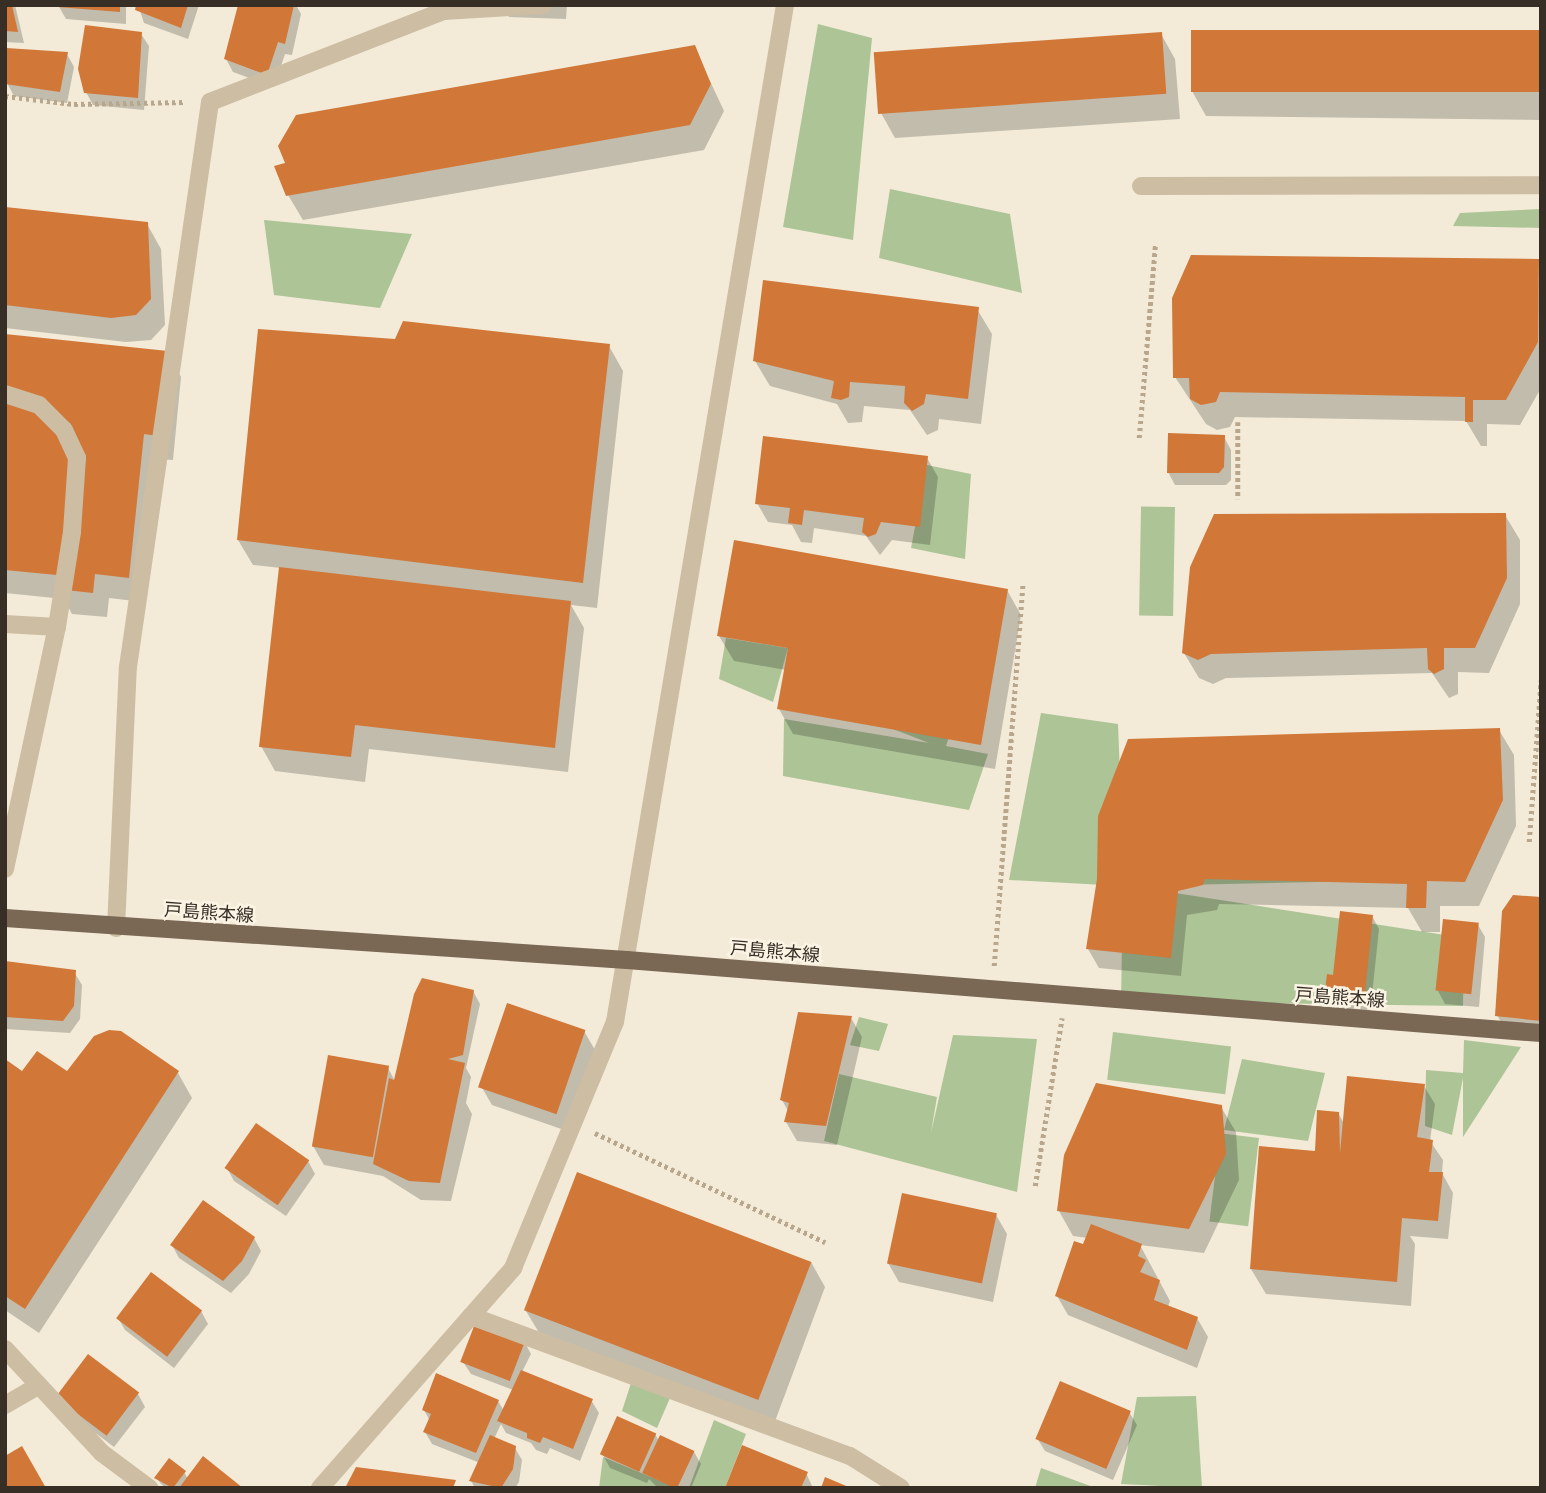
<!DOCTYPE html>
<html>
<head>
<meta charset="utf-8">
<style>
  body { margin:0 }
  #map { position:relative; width:1546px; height:1493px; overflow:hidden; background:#f3ebd8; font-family:"Roboto Condensed","Noto Sans JP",sans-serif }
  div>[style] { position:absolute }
  .green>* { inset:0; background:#adc497; transform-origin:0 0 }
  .shadow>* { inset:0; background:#0003 }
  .building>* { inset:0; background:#d17738; transform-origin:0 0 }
  .path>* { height:4.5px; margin-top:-2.25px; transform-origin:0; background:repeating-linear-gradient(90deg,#b8a78d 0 3.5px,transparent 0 7px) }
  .minor>* { height:18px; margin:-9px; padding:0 9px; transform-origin:9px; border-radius:9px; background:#cdbda3 }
  .major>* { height:18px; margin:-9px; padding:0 9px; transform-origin:9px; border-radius:9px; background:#7a6855 }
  span { translate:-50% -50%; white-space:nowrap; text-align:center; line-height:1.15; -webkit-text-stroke:5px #fbf4e4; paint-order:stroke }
  .street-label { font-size:18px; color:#372e26 }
  .frame { position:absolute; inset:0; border:7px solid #372e26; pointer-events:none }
</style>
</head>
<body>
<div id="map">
  <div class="green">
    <div style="clip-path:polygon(818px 24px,872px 38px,853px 240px,783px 227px)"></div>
    <div style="clip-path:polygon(890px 189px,1010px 214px,1022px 293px,879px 258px)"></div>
    <div style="clip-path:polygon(1541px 209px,1541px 228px,1453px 226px,1460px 213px)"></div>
    <div style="clip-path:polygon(264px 220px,412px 234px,380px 308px,274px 295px)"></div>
    <div style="clip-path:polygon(927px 465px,971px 474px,965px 559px,911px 548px)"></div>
    <div style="left:1175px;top:507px;width:109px;height:34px;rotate:91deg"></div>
    <div style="clip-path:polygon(987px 619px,946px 746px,988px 754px,969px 810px,783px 776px,784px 719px,929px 743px,808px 696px)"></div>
    <div style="clip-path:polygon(726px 638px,788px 648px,773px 702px,719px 679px)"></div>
    <div style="clip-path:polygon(1041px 713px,1118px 724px,1122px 826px,1461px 879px,1130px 886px,1464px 938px,1463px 1006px,1121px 1001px,1123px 886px,1009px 880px)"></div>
    <div style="clip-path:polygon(859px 1017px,888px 1024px,879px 1051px,850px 1045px)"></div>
    <div style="left:1113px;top:1032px;width:119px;height:48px;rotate:7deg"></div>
    <div style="clip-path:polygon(953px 1035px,1037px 1039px,1017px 1192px,824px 1141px,839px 1074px,937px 1097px,931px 1133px)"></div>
    <div style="clip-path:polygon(1464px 1040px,1521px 1047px,1463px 1137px,1463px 1078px,1452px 1135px,1425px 1126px,1426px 1070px,1463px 1073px)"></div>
    <div style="clip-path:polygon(1242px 1059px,1325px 1073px,1308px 1141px,1224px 1130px)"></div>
    <div style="left:1259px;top:1138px;width:89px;height:39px;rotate:97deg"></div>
    <div style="clip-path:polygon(631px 1383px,670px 1398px,657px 1428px,622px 1411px)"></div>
    <div style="clip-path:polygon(1196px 1396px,1202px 1488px,1121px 1484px,1137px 1397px)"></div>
    <div style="clip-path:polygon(714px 1420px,746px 1434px,725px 1488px,689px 1488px)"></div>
    <div style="clip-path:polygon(603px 1457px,677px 1488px,599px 1488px)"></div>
    <div style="clip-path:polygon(1041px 1468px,1096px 1488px,1035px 1488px)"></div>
  </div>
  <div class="shadow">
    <div style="clip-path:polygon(5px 5px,15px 5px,24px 43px,5px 42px)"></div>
    <div style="clip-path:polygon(58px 5px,126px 5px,126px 24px,66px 19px)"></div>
    <div style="clip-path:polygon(138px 5px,199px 5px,188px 39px,144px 23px)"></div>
    <div style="clip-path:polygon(240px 5px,296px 5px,301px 14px,292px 55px,285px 54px,274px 87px,233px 72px,226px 59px)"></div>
    <div style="clip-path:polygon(503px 5px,567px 5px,566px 19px,509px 17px)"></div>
    <div style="clip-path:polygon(141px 34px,149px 46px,144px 110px,93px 105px,86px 92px)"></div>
    <div style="clip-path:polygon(1161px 34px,1175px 59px,1180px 119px,895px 138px,881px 113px)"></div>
    <div style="clip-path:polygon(1541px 35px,1541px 120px,1206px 116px,1192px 91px)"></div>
    <div style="clip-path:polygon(694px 47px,724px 111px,704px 150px,303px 220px,288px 195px)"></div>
    <div style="clip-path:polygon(67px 54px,74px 67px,67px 103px,14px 96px,7px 83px)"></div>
    <div style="clip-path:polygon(5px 209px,147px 224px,161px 249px,165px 325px,151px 340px,126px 342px,5px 328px)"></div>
    <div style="clip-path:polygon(1538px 261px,1541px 388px,1520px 425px,1487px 424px,1487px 446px,1481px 446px,1466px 421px,1235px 417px,1230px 427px,1217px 430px,1206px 424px,1175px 377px)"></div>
    <div style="clip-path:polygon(977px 309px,992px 334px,981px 424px,939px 419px,938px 430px,927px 435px,910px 410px,864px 406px,862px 422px,848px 423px,837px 404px,770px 386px,755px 361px)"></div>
    <div style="clip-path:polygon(5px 336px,167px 352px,181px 377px,173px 460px,157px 459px,143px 602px,109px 598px,107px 617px,72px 614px,64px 599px,5px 593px)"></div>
    <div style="clip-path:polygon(397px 341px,609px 346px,623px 371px,597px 608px,571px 605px,584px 628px,568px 772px,369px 749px,365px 782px,275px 771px,261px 746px,281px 568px,253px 565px,238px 540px)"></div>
    <div style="clip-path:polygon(1224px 437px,1231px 450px,1231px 480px,1226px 485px,1175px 485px,1168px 472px)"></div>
    <div style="clip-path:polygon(927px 458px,938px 477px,930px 545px,892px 540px,880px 555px,866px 536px,814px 528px,812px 543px,801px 542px,792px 525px,768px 522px,757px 503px)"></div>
    <div style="clip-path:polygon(1505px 515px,1520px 540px,1520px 604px,1489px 673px,1458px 672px,1458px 694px,1449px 698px,1432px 673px,1226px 678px,1213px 684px,1199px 678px,1184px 653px)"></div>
    <div style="clip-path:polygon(1007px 590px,1021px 615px,995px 769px,793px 734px,779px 709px,786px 670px,734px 661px,719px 636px)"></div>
    <div style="clip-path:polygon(1499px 730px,1514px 755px,1516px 826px,1479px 906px,1440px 906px,1440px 932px,1422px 932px,1408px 908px,1219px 904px,1217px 910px,1187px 915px,1181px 976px,1099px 968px,1088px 949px,1099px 879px)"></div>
    <div style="clip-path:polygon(1541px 899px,1541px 1038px,1508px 1034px,1497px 1015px)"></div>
    <div style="clip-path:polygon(1372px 916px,1379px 929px,1370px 1014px,1333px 1010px,1326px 997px,1334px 977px)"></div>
    <div style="clip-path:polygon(1478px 925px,1485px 937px,1479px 1007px,1445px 1004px,1438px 991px)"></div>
    <div style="clip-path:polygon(6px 962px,74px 972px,82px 985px,80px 1019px,70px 1033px,5px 1029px)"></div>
    <div style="clip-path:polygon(473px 991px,480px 1004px,466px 1068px,471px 1077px,466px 1103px,472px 1114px,451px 1201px,421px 1200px,383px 1176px,324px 1165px,313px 1146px,388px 1068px,395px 1081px)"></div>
    <div style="clip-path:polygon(851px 1018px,862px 1037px,837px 1145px,797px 1141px,786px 1122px,788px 1111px,782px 1100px)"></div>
    <div style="clip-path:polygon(584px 1031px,595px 1050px,567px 1131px,492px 1105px,481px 1086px)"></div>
    <div style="clip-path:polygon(5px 1061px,23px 1073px,178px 1073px,192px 1098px,39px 1333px,5px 1310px)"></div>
    <div style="clip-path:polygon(1424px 1086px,1435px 1104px,1430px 1141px,1443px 1160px,1442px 1173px,1453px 1193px,1448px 1239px,1410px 1236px,1415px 1244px,1411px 1306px,1266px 1294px,1251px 1269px,1338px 1113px,1345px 1125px)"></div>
    <div style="clip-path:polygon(1221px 1107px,1236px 1132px,1239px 1180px,1204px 1253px,1140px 1245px,1170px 1301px,1168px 1307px,1197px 1318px,1208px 1337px,1197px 1368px,1068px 1315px,1057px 1296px,1088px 1238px,1073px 1236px,1059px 1211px)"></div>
    <div style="clip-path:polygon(308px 1161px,315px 1174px,286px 1216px,234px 1181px,227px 1168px)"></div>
    <div style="clip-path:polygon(996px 1215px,1007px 1234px,993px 1302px,899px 1282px,888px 1263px)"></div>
    <div style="clip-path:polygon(254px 1238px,261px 1251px,249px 1274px,231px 1293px,179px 1258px,172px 1245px)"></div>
    <div style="clip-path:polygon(811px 1262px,825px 1287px,774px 1424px,541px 1336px,526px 1311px)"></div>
    <div style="clip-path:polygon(151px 1274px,201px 1311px,208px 1324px,174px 1368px,125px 1330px,118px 1318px)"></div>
    <div style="clip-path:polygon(524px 1341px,531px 1354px,522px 1372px,591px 1400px,599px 1413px,580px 1461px,550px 1448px,547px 1454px,536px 1450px,531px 1443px,506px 1433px,501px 1424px,494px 1439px,515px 1448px,522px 1460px,519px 1482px,515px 1488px,475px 1488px,471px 1481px,480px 1463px,432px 1444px,425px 1432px,430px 1421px,424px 1410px,498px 1401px,504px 1411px,513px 1390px,471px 1374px,463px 1362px)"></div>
    <div style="clip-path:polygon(138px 1394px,145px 1407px,114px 1447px,64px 1409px)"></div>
    <div style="clip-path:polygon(1129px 1412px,1137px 1425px,1113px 1480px,1045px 1451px,1037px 1438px)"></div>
    <div style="clip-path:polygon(655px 1434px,659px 1441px,694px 1452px,701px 1464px,691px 1488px,658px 1488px,649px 1479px,647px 1483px,610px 1468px,603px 1455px)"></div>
    <div style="clip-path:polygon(184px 1472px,188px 1479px,241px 1488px,165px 1488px,156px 1478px)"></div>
    <div style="clip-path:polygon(806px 1473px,813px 1488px,727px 1488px)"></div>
  </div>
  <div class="building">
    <div style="clip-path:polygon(5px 5px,12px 5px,18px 32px,5px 31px)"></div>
    <div style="clip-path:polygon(58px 5px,120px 5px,120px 12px,58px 7px)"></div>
    <div style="clip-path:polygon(136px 5px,188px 5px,181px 28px,135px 10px)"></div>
    <div style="clip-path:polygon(238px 5px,294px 5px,285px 44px,278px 42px,267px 75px,224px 59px)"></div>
    <div style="clip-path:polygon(85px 25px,142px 32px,138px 98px,84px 93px,78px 69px)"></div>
    <div style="left:1191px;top:30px;width:350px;height:62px"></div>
    <div style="left:1162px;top:32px;width:62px;height:289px;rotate:86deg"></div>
    <div style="clip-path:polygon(695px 45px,711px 84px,690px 125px,286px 196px,274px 166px,285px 163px,278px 146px,296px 115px)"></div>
    <div style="clip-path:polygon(6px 48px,68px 52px,60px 92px,5px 84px)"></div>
    <div style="clip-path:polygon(5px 207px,148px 222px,151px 299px,136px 315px,111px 318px,5px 305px)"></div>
    <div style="clip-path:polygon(1191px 255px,1539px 259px,1538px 342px,1506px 400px,1473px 400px,1473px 422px,1465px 422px,1465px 397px,1220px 392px,1216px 402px,1201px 405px,1190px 399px,1189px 378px,1173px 378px,1172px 298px)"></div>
    <div style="clip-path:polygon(763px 280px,979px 307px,968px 399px,926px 394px,924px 404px,912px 411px,904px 403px,905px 386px,850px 382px,849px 397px,841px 400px,831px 398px,834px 381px,753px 361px)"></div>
    <div style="clip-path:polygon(403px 321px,610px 344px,583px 583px,237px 540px,258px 329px,395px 339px)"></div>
    <div style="clip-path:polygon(5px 334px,168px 351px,159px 436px,144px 434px,129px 578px,95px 574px,93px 593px,56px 589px,57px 575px,5px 570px)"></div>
    <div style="clip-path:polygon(1168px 433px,1225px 435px,1224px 467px,1219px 473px,1167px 473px)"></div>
    <div style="clip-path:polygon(763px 436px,928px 456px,920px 527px,881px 522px,876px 534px,868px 537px,862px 532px,864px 518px,804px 510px,802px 525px,788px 523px,790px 508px,755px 504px)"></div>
    <div style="clip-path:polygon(1506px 513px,1507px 578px,1475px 648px,1444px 648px,1444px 669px,1434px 674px,1428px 669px,1427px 648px,1211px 654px,1198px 660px,1182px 653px,1190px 567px,1214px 514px)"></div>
    <div style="clip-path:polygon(734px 540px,1008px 589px,981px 745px,777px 709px,788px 648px,717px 636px)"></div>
    <div style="clip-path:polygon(279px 567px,571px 601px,555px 748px,355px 725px,351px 757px,259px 747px)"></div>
    <div style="clip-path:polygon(1500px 728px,1503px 800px,1465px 882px,1427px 881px,1426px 908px,1406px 908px,1407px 884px,1205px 879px,1203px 885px,1178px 891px,1171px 958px,1086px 949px,1097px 879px,1098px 816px,1128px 739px)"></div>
    <div style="clip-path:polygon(1513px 895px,1541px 897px,1541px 1021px,1495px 1016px,1502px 911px)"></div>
    <div style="clip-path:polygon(1340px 911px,1373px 915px,1364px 1002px,1324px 997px,1327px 974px,1333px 975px)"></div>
    <div style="left:1443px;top:919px;width:36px;height:72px;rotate:6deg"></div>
    <div style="clip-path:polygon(5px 961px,76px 970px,74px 1006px,63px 1021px,5px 1017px)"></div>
    <div style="clip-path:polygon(422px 978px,474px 990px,463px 1055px,448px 1059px,465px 1063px,440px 1183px,409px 1181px,373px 1164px,389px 1078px,394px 1080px,414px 994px)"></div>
    <div style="left:507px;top:1003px;width:83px;height:89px;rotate:19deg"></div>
    <div style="clip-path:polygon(798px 1012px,852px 1016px,826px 1126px,784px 1122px,789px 1103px,780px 1100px)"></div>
    <div style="clip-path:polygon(109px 1030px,121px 1031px,179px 1071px,25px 1309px,5px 1296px,5px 1059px,22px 1071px,37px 1051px,67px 1071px,94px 1036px)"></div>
    <div style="left:328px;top:1055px;width:62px;height:93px;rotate:10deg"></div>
    <div style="clip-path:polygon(1347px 1076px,1425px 1084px,1417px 1137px,1433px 1140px,1429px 1172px,1443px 1172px,1438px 1221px,1402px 1218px,1397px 1282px,1250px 1269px,1259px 1146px,1315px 1151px,1317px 1110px,1339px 1112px,1340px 1153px)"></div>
    <div style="clip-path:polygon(1096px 1083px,1222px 1105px,1226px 1154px,1189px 1229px,1057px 1211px,1064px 1155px)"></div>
    <div style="left:256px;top:1123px;width:65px;height:55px;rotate:35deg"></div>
    <div style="left:577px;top:1172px;width:251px;height:148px;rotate:21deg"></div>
    <div style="left:902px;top:1193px;width:97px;height:72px;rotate:12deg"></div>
    <div style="clip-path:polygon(203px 1200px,255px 1237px,242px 1261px,223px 1281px,170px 1245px)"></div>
    <div style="clip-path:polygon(1091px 1224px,1142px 1244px,1138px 1256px,1146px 1260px,1140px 1272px,1160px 1280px,1154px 1300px,1198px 1317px,1187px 1350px,1055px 1296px,1074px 1241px,1083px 1244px)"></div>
    <div style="left:151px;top:1272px;width:64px;height:58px;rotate:37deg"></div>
    <div style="left:476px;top:1321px;width:53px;height:44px;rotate:21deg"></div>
    <div style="left:88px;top:1354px;width:64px;height:54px;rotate:37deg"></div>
    <div style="clip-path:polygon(521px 1370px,593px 1399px,573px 1449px,543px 1437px,540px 1443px,527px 1438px,527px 1433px,497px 1421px)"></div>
    <div style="clip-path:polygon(436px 1373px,499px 1400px,476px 1453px,423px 1432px,431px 1414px,422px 1410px)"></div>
    <div style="left:1060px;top:1381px;width:77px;height:63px;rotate:23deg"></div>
    <div style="left:617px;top:1416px;width:43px;height:42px;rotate:24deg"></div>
    <div style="clip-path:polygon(490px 1435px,516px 1446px,513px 1469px,501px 1488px,469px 1481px)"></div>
    <div style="left:660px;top:1435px;width:38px;height:42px;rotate:25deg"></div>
    <div style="clip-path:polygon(742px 1445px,808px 1472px,801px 1488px,725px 1488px)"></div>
    <div style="clip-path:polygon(22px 1446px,46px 1488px,5px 1488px,5px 1456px)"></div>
    <div style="clip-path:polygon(203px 1456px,243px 1488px,179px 1488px)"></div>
    <div style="clip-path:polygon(169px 1458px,186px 1471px,173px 1488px,154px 1478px)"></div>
    <div style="clip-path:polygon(356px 1467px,456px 1480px,453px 1488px,345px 1488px)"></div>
    <div style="clip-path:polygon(825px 1477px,851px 1488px,821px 1488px)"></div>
  </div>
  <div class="path">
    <div style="left:5px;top:96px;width:69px;rotate:6.6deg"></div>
    <div style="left:74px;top:104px;width:112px;rotate:-1deg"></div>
    <div style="left:1238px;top:422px;width:77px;rotate:90deg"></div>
    <div style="left:1139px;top:438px;width:193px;rotate:-85.2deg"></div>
    <div style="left:1529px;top:842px;width:162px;rotate:-85.8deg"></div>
    <div style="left:994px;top:966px;width:383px;rotate:-85.7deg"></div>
    <div style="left:595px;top:1133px;width:255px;rotate:25.4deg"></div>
    <div style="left:1035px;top:1186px;width:170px;rotate:-80.9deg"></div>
  </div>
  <div class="minor">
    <div style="left:1141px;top:186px;width:400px;rotate:-0.1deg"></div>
    <div style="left:5px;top:394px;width:36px;rotate:18deg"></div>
    <div style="left:39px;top:405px;width:35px;rotate:45deg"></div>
    <div style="left:64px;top:430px;width:31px;rotate:65deg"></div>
    <div style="left:77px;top:458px;width:74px;rotate:93.9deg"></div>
    <div style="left:72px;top:532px;width:96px;rotate:99deg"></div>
    <div style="left:57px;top:627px;width:52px;rotate:-176.7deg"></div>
    <div style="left:5px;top:869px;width:248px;rotate:-77.9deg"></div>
    <div style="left:116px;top:928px;width:261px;rotate:-87.4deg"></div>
    <div style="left:128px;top:667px;width:571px;rotate:-81.74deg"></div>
    <div style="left:210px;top:102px;width:251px;rotate:-21.3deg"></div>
    <div style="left:444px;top:11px;width:99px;rotate:-3.5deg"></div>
    <div style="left:471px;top:1316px;width:404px;rotate:20.3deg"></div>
    <div style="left:850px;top:1456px;width:60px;rotate:32.1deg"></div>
    <div style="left:5px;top:1349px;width:142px;rotate:47deg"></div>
    <div style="left:102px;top:1453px;width:59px;rotate:36.7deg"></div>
    <div style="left:5px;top:1405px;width:39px;rotate:-30deg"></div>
    <div style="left:320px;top:1488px;width:293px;rotate:-48.7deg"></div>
    <div style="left:513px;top:1268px;width:266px;rotate:-67.5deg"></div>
    <div style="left:615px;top:1022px;width:1031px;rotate:-80.51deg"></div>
  </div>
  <div class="major">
    <div style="left:5px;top:918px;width:623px;rotate:3.86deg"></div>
    <div style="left:627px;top:960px;width:917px;rotate:4.57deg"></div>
  </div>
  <div class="street-label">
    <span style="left:209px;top:913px;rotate:4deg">戸島熊本線</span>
    <span style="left:775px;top:952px;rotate:5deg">戸島熊本線</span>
    <span style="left:1340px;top:998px;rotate:4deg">戸島熊本線</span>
  </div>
  <div class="frame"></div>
</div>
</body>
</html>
